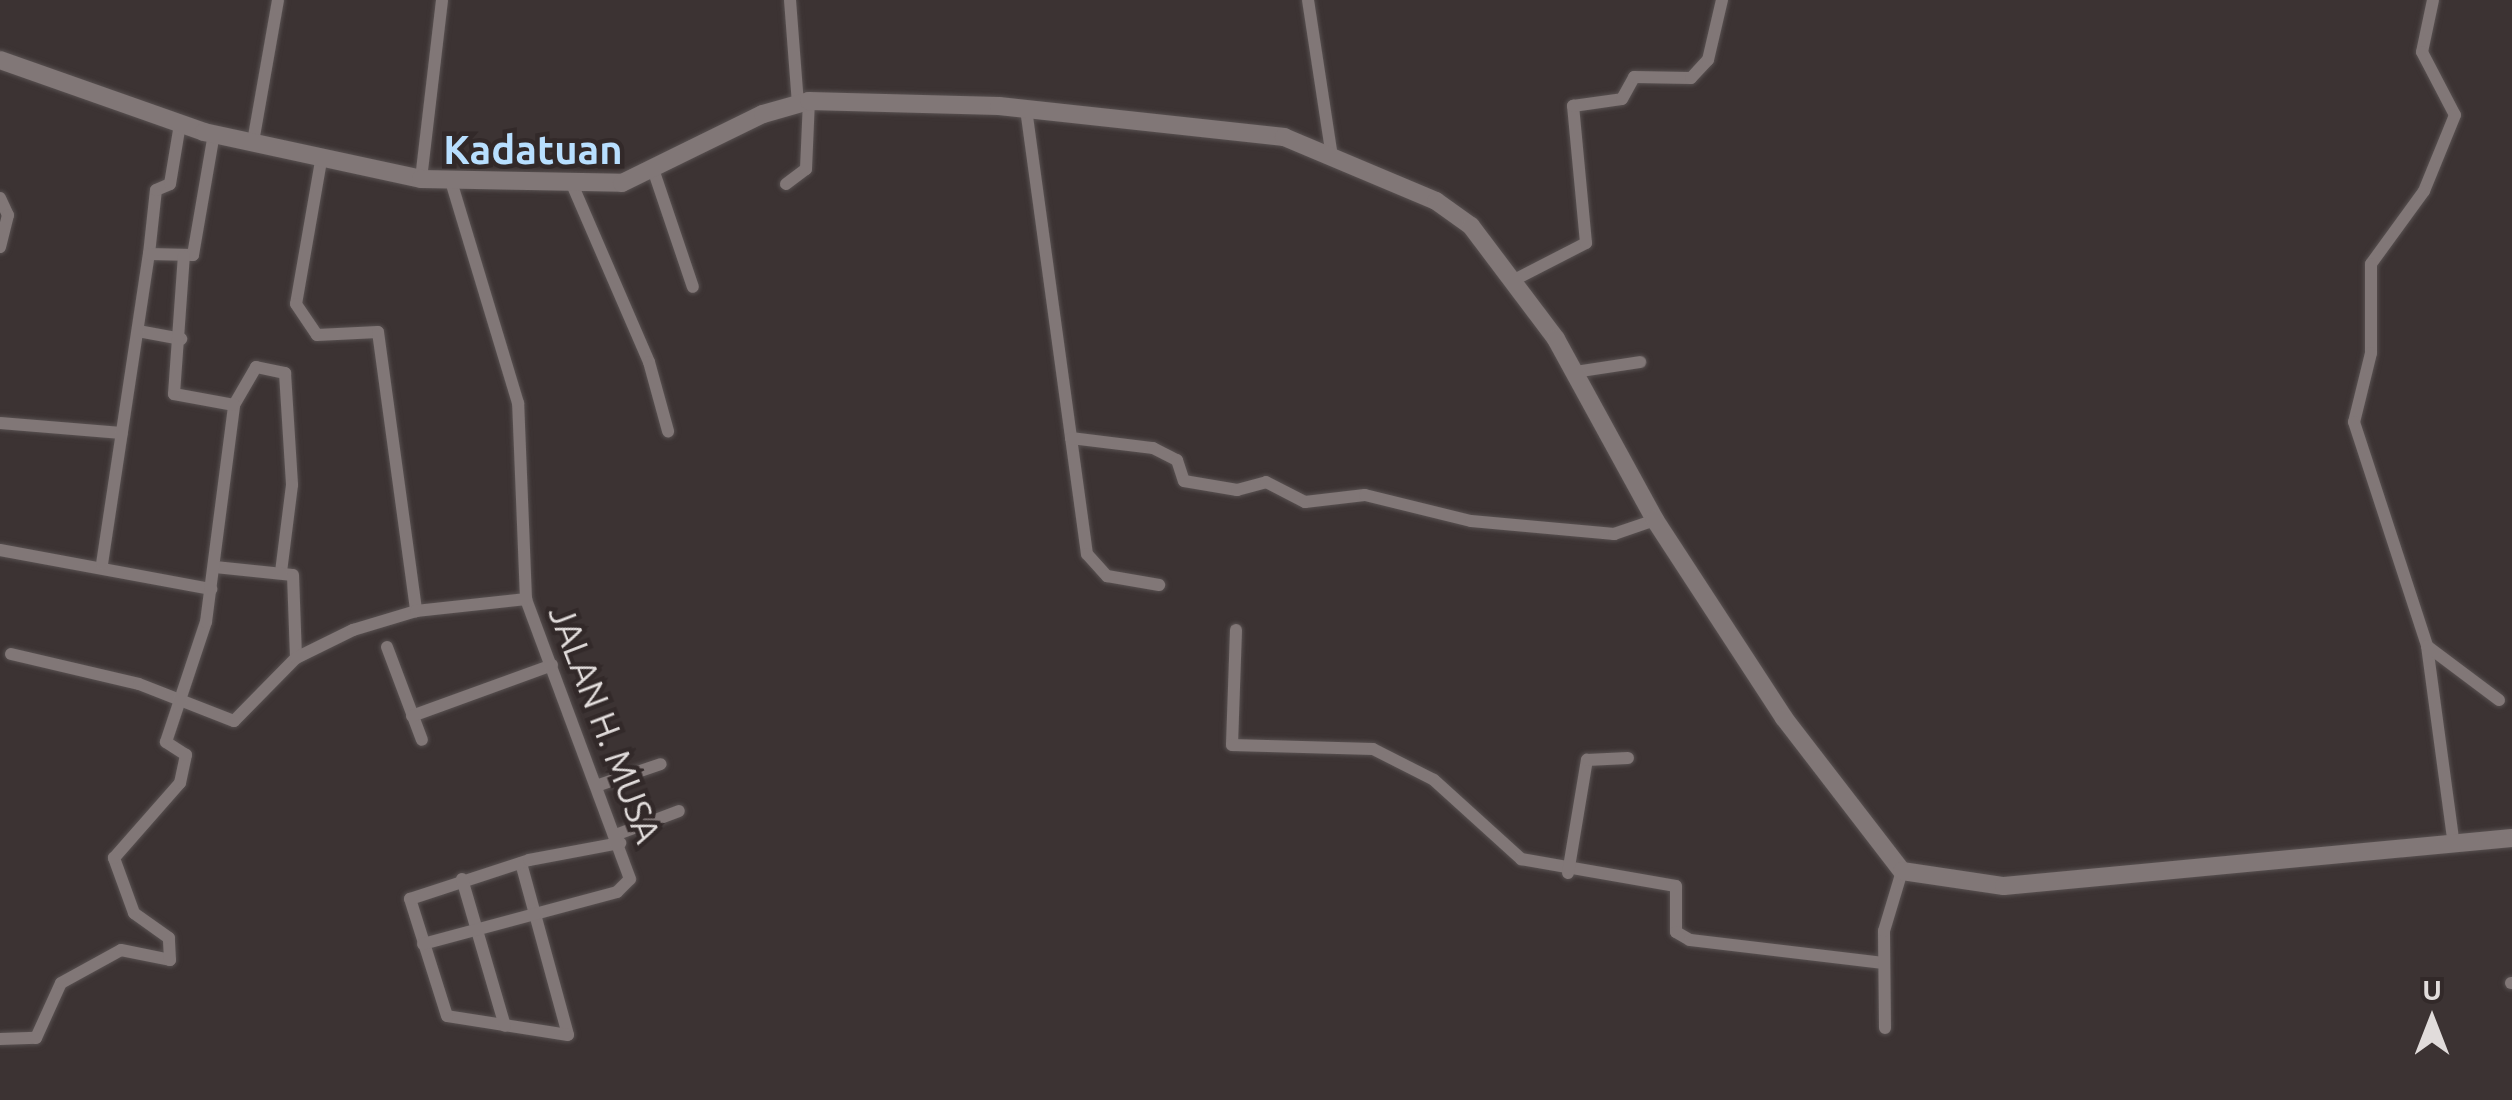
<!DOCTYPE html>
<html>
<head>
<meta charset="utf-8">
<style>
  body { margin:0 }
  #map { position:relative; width:2512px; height:1100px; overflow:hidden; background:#3c3333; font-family:Ubuntu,sans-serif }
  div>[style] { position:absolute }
  .roads { filter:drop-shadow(0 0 2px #585151) drop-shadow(0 0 2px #585151) }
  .street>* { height:12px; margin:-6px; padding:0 6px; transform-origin:6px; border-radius:6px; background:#817777 }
  .secondary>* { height:18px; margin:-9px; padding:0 9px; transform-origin:9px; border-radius:9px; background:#817777 }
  span { translate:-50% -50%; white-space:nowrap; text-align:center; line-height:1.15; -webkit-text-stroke:9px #322929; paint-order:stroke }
  .street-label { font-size:35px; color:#e1dcdb }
  .quarter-label { font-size:40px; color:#b8dfff; font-weight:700 }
  .north { position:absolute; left:2382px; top:970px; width:100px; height:100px; -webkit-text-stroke:8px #322929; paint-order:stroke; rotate:0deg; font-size:28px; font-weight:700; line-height:40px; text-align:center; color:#e1dcdb }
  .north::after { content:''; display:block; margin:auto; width:35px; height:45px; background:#e1dcdb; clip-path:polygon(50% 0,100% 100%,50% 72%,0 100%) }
</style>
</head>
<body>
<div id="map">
  <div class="roads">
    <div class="street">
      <div style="left:790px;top:0;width:104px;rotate:85.6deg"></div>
      <div style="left:1308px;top:0;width:158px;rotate:81.3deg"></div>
      <div style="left:2433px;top:0;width:53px;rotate:101.9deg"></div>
      <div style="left:2422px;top:52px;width:71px;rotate:62.4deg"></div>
      <div style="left:2455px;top:115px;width:82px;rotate:112.2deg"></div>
      <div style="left:2424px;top:191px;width:90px;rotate:126deg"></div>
      <div style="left:2371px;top:264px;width:89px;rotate:90deg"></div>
      <div style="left:2371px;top:353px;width:71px;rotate:103.8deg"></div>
      <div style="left:2354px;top:422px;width:236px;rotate:71.9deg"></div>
      <div style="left:2427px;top:646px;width:195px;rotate:82.3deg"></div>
      <div style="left:1026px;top:109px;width:449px;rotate:82.2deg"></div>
      <div style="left:1087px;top:554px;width:30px;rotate:48deg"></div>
      <div style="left:1107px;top:576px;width:53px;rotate:9.8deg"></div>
      <div style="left:253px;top:142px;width:144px;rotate:-80deg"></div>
      <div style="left:321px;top:161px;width:145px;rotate:99.9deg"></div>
      <div style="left:296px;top:304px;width:37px;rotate:56deg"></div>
      <div style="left:317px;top:335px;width:61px;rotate:-2.8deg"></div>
      <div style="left:378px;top:332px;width:282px;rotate:82.2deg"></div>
      <div style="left:655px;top:175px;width:118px;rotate:71.3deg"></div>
      <div style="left:421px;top:179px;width:180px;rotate:-83.3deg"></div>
      <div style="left:572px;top:184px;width:194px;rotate:66.6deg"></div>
      <div style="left:649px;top:362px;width:72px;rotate:74.6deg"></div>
      <div style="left:786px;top:184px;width:25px;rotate:-37deg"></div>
      <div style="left:806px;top:169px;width:68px;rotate:-87.5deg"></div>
      <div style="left:0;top:198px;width:19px;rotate:65deg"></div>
      <div style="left:8px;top:215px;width:33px;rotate:104deg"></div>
      <div style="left:149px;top:254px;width:64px;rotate:-83.8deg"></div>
      <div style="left:156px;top:190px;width:15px;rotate:-23deg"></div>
      <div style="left:170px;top:184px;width:61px;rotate:-80.5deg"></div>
      <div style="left:1514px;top:280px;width:81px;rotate:-27.2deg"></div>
      <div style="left:1586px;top:243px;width:138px;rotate:-95.4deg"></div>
      <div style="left:1573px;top:106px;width:49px;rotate:-8.1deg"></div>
      <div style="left:1622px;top:99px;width:25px;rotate:-61deg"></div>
      <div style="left:1634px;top:77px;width:57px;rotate:1deg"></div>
      <div style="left:1691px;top:78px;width:25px;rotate:-47deg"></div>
      <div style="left:1708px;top:60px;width:62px;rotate:-76.9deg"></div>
      <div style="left:138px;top:331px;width:44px;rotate:10.5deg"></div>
      <div style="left:1575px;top:372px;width:66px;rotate:-8.7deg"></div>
      <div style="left:234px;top:405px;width:44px;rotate:-59.9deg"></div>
      <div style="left:256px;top:367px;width:30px;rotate:12deg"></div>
      <div style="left:285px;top:373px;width:112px;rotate:86.4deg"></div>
      <div style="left:292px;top:485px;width:88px;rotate:97.2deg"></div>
      <div style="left:0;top:423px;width:122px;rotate:4.7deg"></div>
      <div style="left:1071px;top:438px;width:83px;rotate:7deg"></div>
      <div style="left:1153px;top:448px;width:27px;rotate:27deg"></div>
      <div style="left:1177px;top:460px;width:22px;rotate:72deg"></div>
      <div style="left:1184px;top:481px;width:54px;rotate:9.6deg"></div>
      <div style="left:1237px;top:490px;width:30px;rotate:-15deg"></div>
      <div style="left:1266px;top:482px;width:44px;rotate:27.1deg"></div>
      <div style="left:1305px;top:502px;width:60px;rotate:-6.7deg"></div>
      <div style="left:1365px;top:495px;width:109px;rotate:13.8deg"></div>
      <div style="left:1471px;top:521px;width:144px;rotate:5.2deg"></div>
      <div style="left:1614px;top:534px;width:43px;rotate:-18.9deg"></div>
      <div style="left:0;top:550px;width:215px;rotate:10.5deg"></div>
      <div style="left:102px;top:564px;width:314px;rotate:-81.4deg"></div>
      <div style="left:149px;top:254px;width:44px;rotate:1.3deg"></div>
      <div style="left:193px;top:255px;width:123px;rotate:-80.2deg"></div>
      <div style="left:215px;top:567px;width:78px;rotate:5.9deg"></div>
      <div style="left:293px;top:575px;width:83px;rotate:87.9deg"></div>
      <div style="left:1236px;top:630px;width:115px;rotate:92deg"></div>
      <div style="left:1232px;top:745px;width:141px;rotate:1.6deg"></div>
      <div style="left:1373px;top:749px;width:68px;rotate:26.9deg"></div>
      <div style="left:1434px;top:780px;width:118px;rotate:42.2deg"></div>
      <div style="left:1521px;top:859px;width:157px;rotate:9.9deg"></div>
      <div style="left:1676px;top:886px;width:46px;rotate:90deg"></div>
      <div style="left:1676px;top:932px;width:16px;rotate:30deg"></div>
      <div style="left:1690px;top:940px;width:193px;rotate:6.8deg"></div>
      <div style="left:2427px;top:646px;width:90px;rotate:36.9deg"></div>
      <div style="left:387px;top:647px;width:99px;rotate:69.4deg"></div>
      <div style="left:11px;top:654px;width:131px;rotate:13.2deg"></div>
      <div style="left:139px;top:684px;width:102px;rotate:21.3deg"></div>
      <div style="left:234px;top:721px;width:88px;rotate:-45.5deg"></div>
      <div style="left:296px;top:658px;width:64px;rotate:-26.2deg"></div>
      <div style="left:353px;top:630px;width:66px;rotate:-16.8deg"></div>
      <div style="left:416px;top:611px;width:111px;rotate:-6.2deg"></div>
      <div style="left:412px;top:716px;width:149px;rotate:-20deg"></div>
      <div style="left:599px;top:785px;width:65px;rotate:-18.7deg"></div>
      <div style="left:618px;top:834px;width:65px;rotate:-20.7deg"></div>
      <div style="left:521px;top:863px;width:178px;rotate:74.7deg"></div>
      <div style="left:568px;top:1035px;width:122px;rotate:-171.1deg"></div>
      <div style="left:447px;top:1016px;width:123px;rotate:-107.5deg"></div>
      <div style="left:410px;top:899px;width:125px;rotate:-18.1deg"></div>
      <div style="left:529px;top:860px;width:93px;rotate:-10.6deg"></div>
      <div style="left:1568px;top:873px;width:115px;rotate:-80.5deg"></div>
      <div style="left:1587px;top:760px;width:41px;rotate:-2.8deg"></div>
      <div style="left:462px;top:879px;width:153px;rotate:73.7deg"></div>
      <div style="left:423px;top:944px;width:201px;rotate:-15deg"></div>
      <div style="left:617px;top:892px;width:18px;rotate:-45deg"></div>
      <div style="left:630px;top:879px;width:299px;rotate:-110.4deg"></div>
      <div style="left:526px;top:599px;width:196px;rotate:-92.3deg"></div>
      <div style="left:518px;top:403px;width:232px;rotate:-106.8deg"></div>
      <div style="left:2511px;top:983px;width:1px"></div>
      <div style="left:1885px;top:1028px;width:97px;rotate:-90.6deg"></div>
      <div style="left:1884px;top:931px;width:63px;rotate:-73.3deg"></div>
      <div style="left:0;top:1039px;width:36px;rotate:-2deg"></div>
      <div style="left:36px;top:1038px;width:60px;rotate:-65.6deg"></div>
      <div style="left:61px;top:983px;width:68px;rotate:-28.8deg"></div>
      <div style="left:121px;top:950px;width:50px;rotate:11.5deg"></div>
      <div style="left:170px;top:960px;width:22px;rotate:-93deg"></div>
      <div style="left:169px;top:938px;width:43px;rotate:-144.5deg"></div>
      <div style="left:134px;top:913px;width:59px;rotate:-110deg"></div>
      <div style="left:114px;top:858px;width:100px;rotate:-48.7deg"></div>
      <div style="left:180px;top:783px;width:29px;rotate:-78deg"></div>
      <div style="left:186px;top:755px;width:24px;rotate:-147deg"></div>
      <div style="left:166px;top:742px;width:126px;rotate:-71.6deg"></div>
      <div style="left:206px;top:622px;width:219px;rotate:-82.6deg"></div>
      <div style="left:234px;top:405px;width:61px;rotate:-169.6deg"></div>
      <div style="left:174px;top:394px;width:138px;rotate:-85.9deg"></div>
    </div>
    <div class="secondary">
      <div style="left:0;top:60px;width:216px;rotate:19.4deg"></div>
      <div style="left:204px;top:132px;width:222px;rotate:12.2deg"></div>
      <div style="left:421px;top:179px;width:201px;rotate:1.1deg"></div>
      <div style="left:622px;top:183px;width:157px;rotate:-26.1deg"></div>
      <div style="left:763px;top:114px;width:48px;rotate:-15.8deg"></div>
      <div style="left:809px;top:101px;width:190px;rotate:1.5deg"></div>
      <div style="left:999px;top:106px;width:287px;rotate:6.2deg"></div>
      <div style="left:1284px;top:137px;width:165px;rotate:22.8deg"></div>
      <div style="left:1436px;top:201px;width:43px;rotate:35.5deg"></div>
      <div style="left:1471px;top:226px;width:141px;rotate:53deg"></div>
      <div style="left:1556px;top:339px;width:206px;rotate:61.3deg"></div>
      <div style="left:1655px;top:520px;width:236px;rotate:56.9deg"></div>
      <div style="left:1784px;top:718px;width:193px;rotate:52.4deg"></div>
      <div style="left:1902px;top:871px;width:103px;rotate:8.4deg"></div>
      <div style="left:2004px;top:886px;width:510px;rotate:-5.4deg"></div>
    </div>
  </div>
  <div class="street-label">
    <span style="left:605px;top:724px;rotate:69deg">JALAN H. MUSA</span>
  </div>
  <div class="quarter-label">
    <span style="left:533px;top:150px">Kadatuan</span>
  </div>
  <div class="north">U</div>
</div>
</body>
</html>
